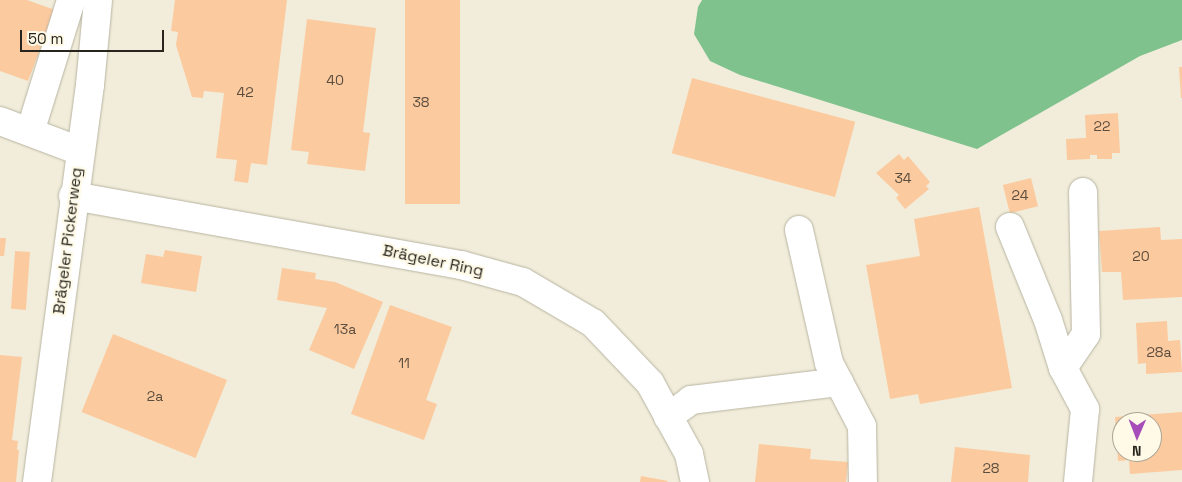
<!DOCTYPE html>
<html>
<head>
<meta charset="utf-8">
<style>
  body { margin:0 }
  #map { position:relative; width:1182px; height:482px; overflow:hidden; background:#f1edda; font-family:"Space Grotesk",sans-serif }
  div>[style] { position:absolute }
  .forest>* { inset:0; background:#80c28d }
  .building>* { inset:0; background:#fcca9f; transform-origin:0 0 }
  .roads { filter:drop-shadow(0 0 1px #b8b4a2) drop-shadow(0 0 1px #b8b4a2) }
  .minor>* { height:28px; margin:-14px; padding:0 14px; transform-origin:14px; border-radius:14px; background:#fff }
  span { translate:-50% -50%; white-space:nowrap; text-align:center; line-height:1.15; -webkit-text-stroke:4.5px #fffae7; paint-order:stroke }
  .number-label { font-size:14px; color:#5c4e3e }
  .number-label span { -webkit-text-stroke-width:0 }
  .street-label { font-size:16px; color:#27251e }
  .north { position:absolute; left:1112px; top:412px; width:50px; height:50px; box-sizing:border-box; background:#fffae7; border:1px solid #a9a597; border-radius:50%; rotate:181deg; font-size:14px; font-weight:700; line-height:20px; text-align:center; color:#27251e }
  .north::after { content:''; display:block; margin:auto; width:18px; height:22px; background:#a74db9; clip-path:polygon(50% 0,100% 100%,50% 72%,0 100%) }
  .scale { position:absolute; left:20px; top:30px; width:144px; height:22px; box-sizing:border-box; border:2px solid #27251e; border-top:0; padding-left:6px; font-size:15px; line-height:18px; white-space:nowrap; color:#27251e; -webkit-text-stroke:4px #fffae7; paint-order:stroke }
</style>
</head>
<body>
<div id="map">
  <div class="forest">
    <div style="clip-path:polygon(702px 0,1182px 0,1182px 40px,1140px 56px,977px 149px,740px 75px,710px 61px,694px 34px,698px 7px)"></div>
  </div>
  <div class="building">
    <div style="clip-path:polygon(0 0,27px 0,55px 10px,28px 81px,0 71px)"></div>
    <div style="clip-path:polygon(175px 0,287px 0,267px 165px,251px 163px,248px 183px,234px 181px,237px 160px,216px 158px,224px 93px,204px 91px,203px 98px,192px 97px,176px 45px,178px 32px,171px 31px)"></div>
    <div style="left:405px;top:0;width:55px;height:204px"></div>
    <div style="clip-path:polygon(307px 19px,376px 28px,363px 132px,370px 133px,365px 171px,307px 164px,309px 152px,291px 150px)"></div>
    <div style="clip-path:polygon(1179px 67px,1182px 67px,1182px 98px,1181px 98px)"></div>
    <div style="left:692px;top:78px;width:169px;height:78px;rotate:15deg"></div>
    <div style="clip-path:polygon(1118px 113px,1120px 153px,1112px 153px,1112px 159px,1097px 159px,1097px 155px,1090px 155px,1090px 159px,1067px 160px,1066px 139px,1086px 138px,1085px 115px)"></div>
    <div style="clip-path:polygon(899px 154px,904px 160px,908px 156px,930px 182px,926px 186px,929px 189px,905px 209px,896px 198px,899px 195px,876px 173px)"></div>
    <div style="left:1031px;top:178px;width:29px;height:29px;rotate:76deg"></div>
    <div style="clip-path:polygon(979px 207px,1012px 388px,920px 404px,918px 394px,890px 399px,866px 265px,920px 256px,914px 219px)"></div>
    <div style="clip-path:polygon(1160px 227px,1161px 240px,1182px 239px,1182px 297px,1123px 300px,1121px 272px,1102px 272px,1099px 231px)"></div>
    <div style="clip-path:polygon(0 238px,6px 238px,4px 256px,0 256px)"></div>
    <div style="clip-path:polygon(165px 250px,202px 256px,196px 292px,141px 283px,146px 254px,163px 257px)"></div>
    <div style="left:15px;top:251px;width:15px;height:58px;rotate:4deg"></div>
    <div style="clip-path:polygon(282px 268px,316px 273px,315px 279px,335px 282px,383px 302px,354px 369px,309px 350px,327px 308px,277px 300px)"></div>
    <div style="clip-path:polygon(390px 305px,452px 327px,426px 400px,437px 404px,424px 440px,351px 414px)"></div>
    <div style="clip-path:polygon(1167px 321px,1168px 341px,1180px 340px,1182px 372px,1146px 374px,1146px 363px,1138px 364px,1136px 323px)"></div>
    <div style="left:113px;top:334px;width:123px;height:84px;rotate:22deg"></div>
    <div style="clip-path:polygon(0 355px,22px 357px,12px 440px,18px 441px,17px 450px,19px 450px,16px 482px,0 482px)"></div>
    <div style="clip-path:polygon(evenodd,1182px 412px,1182px 470px,1130px 474px,1129px 460px,1118px 461px,1115px 417px,1182px 412px,1122px 422px,1152px 422px,1152px 452px,1122px 452px,1122px 422px)"></div>
    <div style="clip-path:polygon(759px 444px,811px 449px,810px 459px,848px 462px,846px 482px,755px 482px)"></div>
    <div style="clip-path:polygon(955px 447px,1030px 455px,1028px 482px,951px 482px)"></div>
    <div style="clip-path:polygon(641px 476px,668px 481px,667px 482px,640px 482px)"></div>
  </div>
  <div class="roads">
    <div class="minor">
      <div style="left:0;top:121px;width:85px;rotate:20.6deg"></div>
      <div style="left:30px;top:132px;width:138px;rotate:-72.7deg"></div>
      <div style="left:73px;top:196px;width:394px;rotate:10.1deg"></div>
      <div style="left:461px;top:265px;width:64px;rotate:15.3deg"></div>
      <div style="left:523px;top:282px;width:81px;rotate:30.4deg"></div>
      <div style="left:593px;top:323px;width:83px;rotate:46.5deg"></div>
      <div style="left:650px;top:383px;width:81px;rotate:61.2deg"></div>
      <div style="left:689px;top:454px;width:29px;rotate:78deg"></div>
      <div style="left:1010px;top:227px;width:100px;rotate:67.8deg"></div>
      <div style="left:1048px;top:320px;width:50px;rotate:72.6deg"></div>
      <div style="left:1063px;top:368px;width:47px;rotate:61.8deg"></div>
      <div style="left:1085px;top:409px;width:73px;rotate:95.5deg"></div>
      <div style="left:799px;top:230px;width:136px;rotate:77.3deg"></div>
      <div style="left:829px;top:363px;width:71px;rotate:62.4deg"></div>
      <div style="left:862px;top:426px;width:56px;rotate:89deg"></div>
      <div style="left:1063px;top:368px;width:41px;rotate:-55.9deg"></div>
      <div style="left:1086px;top:334px;width:142px;rotate:-91.2deg"></div>
      <div style="left:668px;top:417px;width:29px;rotate:-36deg"></div>
      <div style="left:691px;top:400px;width:149px;rotate:-6.9deg"></div>
      <div style="left:37px;top:482px;width:401px;rotate:-82.4deg"></div>
      <div style="left:90px;top:85px;width:85px;rotate:-84.6deg"></div>
    </div>
  </div>
  <div class="number-label">
    <span style="left:335px;top:80px">40</span>
    <span style="left:245px;top:92px">42</span>
    <span style="left:421px;top:102px">38</span>
    <span style="left:1102px;top:126px">22</span>
    <span style="left:903px;top:178px">34</span>
    <span style="left:1020px;top:195px">24</span>
    <span style="left:1141px;top:256px">20</span>
    <span style="left:345px;top:329px">13a</span>
    <span style="left:1159px;top:352px">28a</span>
    <span style="left:404px;top:363px">11</span>
    <span style="left:155px;top:396px">2a</span>
    <span style="left:991px;top:468px">28</span>
  </div>
  <div class="street-label">
    <span style="left:68px;top:241px;rotate:-83deg">Brägeler Pickerweg</span>
    <span style="left:433px;top:261px;rotate:12deg">Brägeler Ring</span>
  </div>
  <div class="north">N</div>
  <div class="scale">50 m</div>
</div>
</body>
</html>
